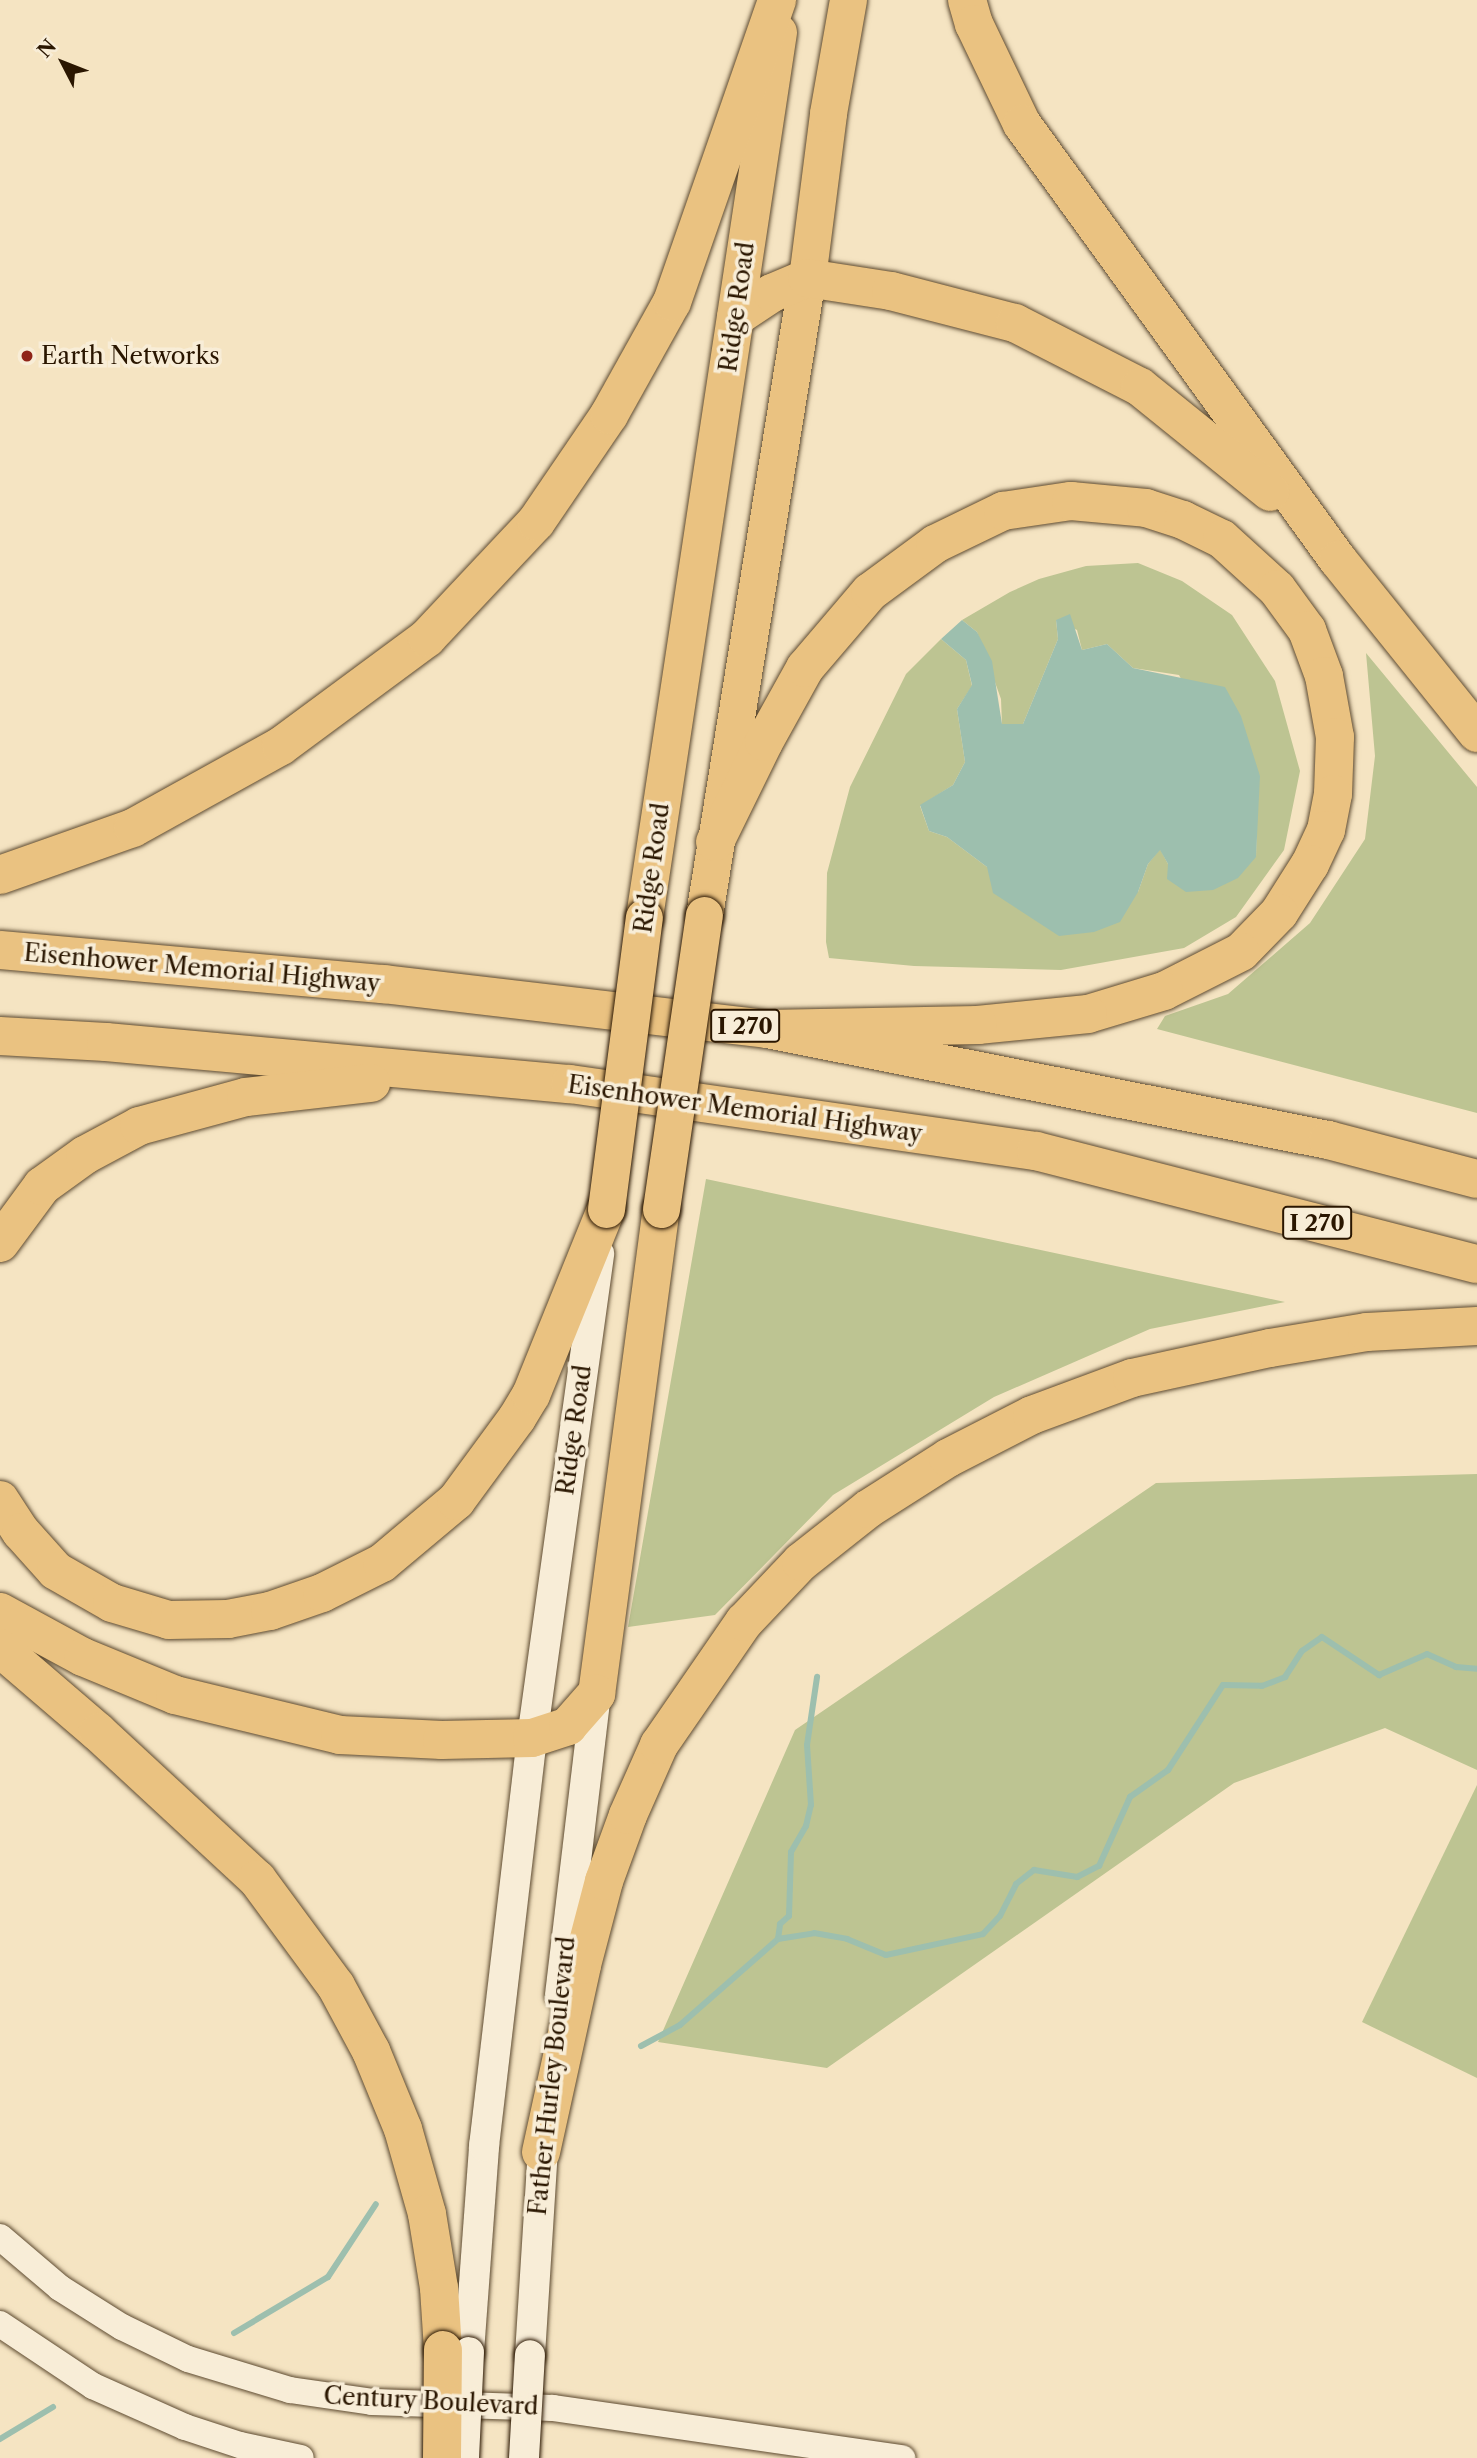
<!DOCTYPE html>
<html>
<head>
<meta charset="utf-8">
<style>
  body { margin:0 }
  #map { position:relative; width:1477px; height:2458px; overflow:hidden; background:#f5e4c2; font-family:"Libre Caslon Text",serif }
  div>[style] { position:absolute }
  .green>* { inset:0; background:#bdc492 }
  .water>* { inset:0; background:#9dbfae }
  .stream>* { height:6px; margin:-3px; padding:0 3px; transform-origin:3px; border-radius:3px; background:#9dbfae }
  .roads { filter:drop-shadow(0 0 2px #5d4a30) drop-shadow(0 0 2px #5d4a30) }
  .tertiary>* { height:26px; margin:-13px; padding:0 13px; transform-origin:13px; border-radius:13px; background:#f8edd7 }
  .secondary>* { height:30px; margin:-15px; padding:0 15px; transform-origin:15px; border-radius:15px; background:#f8edd7 }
  .trunk>* { height:37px; margin:-18.5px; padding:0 18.5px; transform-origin:18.5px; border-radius:18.5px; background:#eac281 }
  .motorway>* { height:38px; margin:-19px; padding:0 19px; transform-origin:19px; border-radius:19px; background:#eac281 }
  .bridges { filter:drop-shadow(0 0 2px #2a1600) drop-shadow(0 0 2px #2a1600) }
  .secondary-bridge>* { height:30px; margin:-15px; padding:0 15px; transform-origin:15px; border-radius:15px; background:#f8edd7 }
  .trunk-bridge>* { height:37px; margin:-18.5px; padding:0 18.5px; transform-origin:18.5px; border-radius:18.5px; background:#eac281 }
  .motorway-bridge>* { height:38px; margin:-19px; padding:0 19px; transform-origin:19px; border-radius:19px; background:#eac281 }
  .dots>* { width:19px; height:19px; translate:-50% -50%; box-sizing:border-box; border:4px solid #f8edd7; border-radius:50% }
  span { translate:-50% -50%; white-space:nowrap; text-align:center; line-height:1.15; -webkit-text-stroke:7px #f8edd7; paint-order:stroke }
  .shield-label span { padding:2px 5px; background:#f8edd7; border:2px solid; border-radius:5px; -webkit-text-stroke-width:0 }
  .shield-label { font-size:23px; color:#2a1600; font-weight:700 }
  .street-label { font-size:24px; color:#2a1600 }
  .poi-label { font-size:24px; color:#2a1600 }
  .left { translate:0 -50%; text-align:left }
  .north { position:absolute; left:28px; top:28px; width:70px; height:70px; -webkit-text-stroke:5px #f8edd7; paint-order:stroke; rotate:312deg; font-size:19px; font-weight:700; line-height:28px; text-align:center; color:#2a1600 }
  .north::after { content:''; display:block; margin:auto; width:24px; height:32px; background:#2a1600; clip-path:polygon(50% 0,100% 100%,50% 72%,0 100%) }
</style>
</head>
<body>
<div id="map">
  <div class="green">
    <div style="clip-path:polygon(1138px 563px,1182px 581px,1232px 615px,1275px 681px,1300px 771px,1284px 850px,1236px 917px,1184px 948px,1061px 970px,914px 966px,829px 958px,826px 942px,827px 873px,850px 787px,906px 674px,941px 639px,966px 660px,972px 686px,957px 709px,965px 762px,953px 785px,920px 806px,929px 831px,947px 837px,987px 867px,1138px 892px,1148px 864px,1160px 849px,1168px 864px,1256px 857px,1257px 819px,1179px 675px,1133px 668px,1107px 644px,1082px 650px,1077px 630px,1056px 620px,1058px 639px,1023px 724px,1002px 725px,1001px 699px,977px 632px,962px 620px,1010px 592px,1039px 579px,1086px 566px)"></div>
    <div style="clip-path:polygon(1366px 653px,1477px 787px,1477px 1113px,1157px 1029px,1165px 1016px,1228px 994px,1310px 923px,1365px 839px,1375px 756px)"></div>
    <div style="clip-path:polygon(706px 1179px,1285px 1302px,1150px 1329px,994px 1397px,833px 1495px,715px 1615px,628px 1627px)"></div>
    <div style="clip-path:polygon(1477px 1474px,1477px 1770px,1385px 1728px,1234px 1783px,827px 2068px,658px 2042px,795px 1730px,1156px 1483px)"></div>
    <div style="clip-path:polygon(1477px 1785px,1477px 2078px,1362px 2022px)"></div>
  </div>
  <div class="water">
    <div style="clip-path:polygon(1070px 614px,1082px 650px,1107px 644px,1133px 668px,1225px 687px,1241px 716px,1260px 776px,1256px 857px,1238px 878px,1213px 890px,1186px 892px,1167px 879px,1168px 864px,1160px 850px,1148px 864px,1138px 892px,1120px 922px,1094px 932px,1059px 936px,993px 893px,987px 867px,947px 837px,929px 831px,920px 805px,953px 785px,965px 762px,957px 709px,972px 685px,966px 660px,941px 639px,962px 620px,977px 632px,992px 661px,1002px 724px,1023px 724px,1058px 639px,1056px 620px)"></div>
  </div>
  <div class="stream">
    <div style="left:778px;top:1939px;width:15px;rotate:-82deg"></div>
    <div style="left:780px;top:1924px;width:12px;rotate:-42deg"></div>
    <div style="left:789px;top:1916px;width:64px;rotate:-88.2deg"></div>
    <div style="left:791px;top:1852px;width:30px;rotate:-60deg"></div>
    <div style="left:806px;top:1826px;width:22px;rotate:-77deg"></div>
    <div style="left:811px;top:1805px;width:60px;rotate:-93.8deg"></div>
    <div style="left:807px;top:1745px;width:69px;rotate:-81.6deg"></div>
    <div style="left:641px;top:2046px;width:44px;rotate:-28.3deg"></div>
    <div style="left:680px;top:2025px;width:130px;rotate:-41.3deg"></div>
    <div style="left:778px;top:1939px;width:36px;rotate:-9deg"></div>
    <div style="left:814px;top:1933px;width:34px;rotate:10deg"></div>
    <div style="left:847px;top:1939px;width:42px;rotate:22.3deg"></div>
    <div style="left:886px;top:1955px;width:99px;rotate:-12.2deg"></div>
    <div style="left:983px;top:1934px;width:25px;rotate:-47deg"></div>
    <div style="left:1000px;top:1916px;width:36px;rotate:-63deg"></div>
    <div style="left:1016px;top:1884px;width:23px;rotate:-38deg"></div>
    <div style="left:1034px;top:1870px;width:44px;rotate:9.2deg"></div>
    <div style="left:1077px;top:1877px;width:25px;rotate:-27deg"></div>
    <div style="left:1099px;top:1866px;width:76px;rotate:-65.8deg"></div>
    <div style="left:1130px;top:1797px;width:47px;rotate:-35.4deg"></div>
    <div style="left:1168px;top:1770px;width:101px;rotate:-57.1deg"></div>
    <div style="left:1223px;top:1685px;width:39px;rotate:1deg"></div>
    <div style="left:1262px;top:1686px;width:25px;rotate:-21deg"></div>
    <div style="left:1285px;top:1677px;width:31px;rotate:-57deg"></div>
    <div style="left:1302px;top:1651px;width:24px;rotate:-35deg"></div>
    <div style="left:1322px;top:1637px;width:69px;rotate:33.7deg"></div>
    <div style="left:1379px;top:1675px;width:52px;rotate:-23.6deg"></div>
    <div style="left:1427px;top:1654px;width:32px;rotate:24deg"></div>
    <div style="left:1456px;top:1667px;width:21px;rotate:5deg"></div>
    <div style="left:234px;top:2333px;width:109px;rotate:-30.8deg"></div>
    <div style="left:328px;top:2277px;width:87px;rotate:-56.7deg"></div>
    <div style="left:0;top:2439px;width:62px;rotate:-31.1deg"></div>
  </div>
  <div class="roads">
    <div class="tertiary">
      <div style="left:0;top:2237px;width:79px;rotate:40.4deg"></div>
      <div style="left:60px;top:2288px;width:73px;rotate:32.2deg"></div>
      <div style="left:122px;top:2327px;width:73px;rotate:25.9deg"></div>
      <div style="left:188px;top:2359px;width:107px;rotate:16.9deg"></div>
      <div style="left:290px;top:2390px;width:83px;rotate:8.3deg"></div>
      <div style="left:372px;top:2402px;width:181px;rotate:1.9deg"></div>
      <div style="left:553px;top:2408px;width:353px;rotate:8.2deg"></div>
      <div style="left:0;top:2324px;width:112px;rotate:33.7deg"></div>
      <div style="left:93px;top:2386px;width:101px;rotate:24deg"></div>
      <div style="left:185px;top:2427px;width:58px;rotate:18.1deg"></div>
      <div style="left:240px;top:2445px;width:62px;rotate:12deg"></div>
    </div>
    <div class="secondary">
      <div style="left:560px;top:1995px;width:303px;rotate:-83.2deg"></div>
      <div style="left:469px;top:2352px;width:207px;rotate:-85.8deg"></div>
      <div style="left:484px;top:2146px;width:411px;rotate:-83.3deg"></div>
      <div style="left:532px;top:1738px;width:489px;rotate:-82.1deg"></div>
      <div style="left:530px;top:2355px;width:223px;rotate:-86.4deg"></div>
    </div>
    <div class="trunk">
      <div style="left:704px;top:915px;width:645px;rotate:-80.82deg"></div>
      <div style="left:807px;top:278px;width:166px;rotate:-82.7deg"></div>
      <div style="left:828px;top:113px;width:115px;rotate:-80deg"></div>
      <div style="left:644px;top:917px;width:895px;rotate:-81.39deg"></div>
      <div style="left:596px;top:1694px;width:489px;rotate:-82.4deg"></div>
    </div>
    <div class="motorway">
      <div style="left:967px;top:0;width:25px;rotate:74deg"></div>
      <div style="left:974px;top:24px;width:111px;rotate:64.4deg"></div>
      <div style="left:1022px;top:124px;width:538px;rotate:54.07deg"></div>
      <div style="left:1338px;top:560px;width:222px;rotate:51.2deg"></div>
      <div style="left:736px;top:317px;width:43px;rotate:-33.7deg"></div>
      <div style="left:772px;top:293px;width:38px;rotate:-23deg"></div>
      <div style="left:807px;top:278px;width:85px;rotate:8.8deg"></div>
      <div style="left:891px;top:291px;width:128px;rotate:14.5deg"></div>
      <div style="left:1015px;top:323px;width:140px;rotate:27.1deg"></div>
      <div style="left:1140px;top:387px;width:167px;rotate:38.9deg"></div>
      <div style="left:715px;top:842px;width:111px;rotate:-63.9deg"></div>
      <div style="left:764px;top:742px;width:85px;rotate:-61deg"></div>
      <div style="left:805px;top:668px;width:100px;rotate:-49.5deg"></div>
      <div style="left:870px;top:592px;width:81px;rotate:-36.4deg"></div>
      <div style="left:935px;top:544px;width:76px;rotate:-25.9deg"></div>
      <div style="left:1003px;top:511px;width:69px;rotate:-8.4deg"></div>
      <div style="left:1071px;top:501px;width:75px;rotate:5.3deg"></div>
      <div style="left:1146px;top:508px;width:39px;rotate:18deg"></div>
      <div style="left:1183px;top:520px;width:43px;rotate:26deg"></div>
      <div style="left:1222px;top:539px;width:74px;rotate:42.3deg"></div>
      <div style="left:1277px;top:589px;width:51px;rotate:53.8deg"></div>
      <div style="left:1307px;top:630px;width:49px;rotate:69.7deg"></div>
      <div style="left:1324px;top:676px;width:62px;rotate:79.8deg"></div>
      <div style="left:1335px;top:737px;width:57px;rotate:92deg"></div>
      <div style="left:1333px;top:794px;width:37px;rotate:101deg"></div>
      <div style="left:1326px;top:830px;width:38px;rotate:115deg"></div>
      <div style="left:1310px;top:864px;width:58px;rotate:122.3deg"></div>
      <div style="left:1279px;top:913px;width:54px;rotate:134.3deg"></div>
      <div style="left:1241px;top:952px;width:86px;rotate:153.1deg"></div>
      <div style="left:1164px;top:991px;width:79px;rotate:163.2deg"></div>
      <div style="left:1088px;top:1014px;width:111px;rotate:174.3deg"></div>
      <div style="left:978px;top:1025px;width:211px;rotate:178.9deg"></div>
      <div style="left:0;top:875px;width:141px;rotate:-19.5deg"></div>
      <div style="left:133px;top:828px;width:169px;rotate:-29deg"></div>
      <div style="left:281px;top:746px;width:182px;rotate:-36.5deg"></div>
      <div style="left:427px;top:638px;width:159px;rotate:-46.8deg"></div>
      <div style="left:536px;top:522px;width:130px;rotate:-55.7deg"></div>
      <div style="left:609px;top:415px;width:129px;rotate:-60.9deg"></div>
      <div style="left:672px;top:302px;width:320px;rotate:-70.8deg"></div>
      <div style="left:0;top:950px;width:386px;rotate:5.1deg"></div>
      <div style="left:384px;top:984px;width:386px;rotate:6.7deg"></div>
      <div style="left:767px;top:1029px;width:572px;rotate:11.19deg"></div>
      <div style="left:1328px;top:1140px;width:154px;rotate:14.7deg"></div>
      <div style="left:0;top:1036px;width:106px;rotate:3.2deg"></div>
      <div style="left:106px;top:1042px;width:466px;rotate:5.2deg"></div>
      <div style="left:570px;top:1084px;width:471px;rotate:8.2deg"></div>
      <div style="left:1036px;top:1151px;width:455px;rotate:14.4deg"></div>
      <div style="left:0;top:1243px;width:71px;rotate:-53.6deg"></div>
      <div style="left:42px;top:1186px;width:53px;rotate:-35.8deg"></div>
      <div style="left:85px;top:1155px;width:61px;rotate:-28.2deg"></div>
      <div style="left:139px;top:1126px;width:111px;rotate:-15.2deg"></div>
      <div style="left:246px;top:1097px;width:126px;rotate:-6.4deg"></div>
      <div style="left:0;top:1500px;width:38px;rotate:57deg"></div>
      <div style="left:21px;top:1532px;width:52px;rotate:48.1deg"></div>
      <div style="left:56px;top:1571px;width:64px;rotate:29.7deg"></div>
      <div style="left:112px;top:1603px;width:59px;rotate:16.6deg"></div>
      <div style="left:169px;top:1620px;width:59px;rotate:-1deg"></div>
      <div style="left:228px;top:1619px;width:43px;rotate:-10.8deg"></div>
      <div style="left:270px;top:1611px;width:55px;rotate:-19.1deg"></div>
      <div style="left:322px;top:1593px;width:67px;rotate:-26.6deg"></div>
      <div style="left:382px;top:1563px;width:97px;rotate:-40deg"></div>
      <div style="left:456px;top:1501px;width:103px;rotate:-53.7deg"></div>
      <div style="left:517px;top:1418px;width:27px;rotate:-59deg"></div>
      <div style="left:531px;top:1395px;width:201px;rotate:-68deg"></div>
      <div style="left:0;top:1612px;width:94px;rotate:28.5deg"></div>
      <div style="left:83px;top:1657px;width:100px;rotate:22.4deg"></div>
      <div style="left:175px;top:1695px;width:170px;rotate:13.6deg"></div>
      <div style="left:340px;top:1735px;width:102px;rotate:2.8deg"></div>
      <div style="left:442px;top:1740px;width:90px;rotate:-1.3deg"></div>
      <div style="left:532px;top:1738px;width:38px;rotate:-18deg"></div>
      <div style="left:568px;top:1726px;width:43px;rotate:-48.8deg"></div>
      <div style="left:0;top:1648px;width:129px;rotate:40.6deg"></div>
      <div style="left:98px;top:1732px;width:217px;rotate:42.8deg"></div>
      <div style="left:257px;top:1879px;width:133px;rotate:53.6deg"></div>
      <div style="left:336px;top:1986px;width:74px;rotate:61.7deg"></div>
      <div style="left:371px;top:2051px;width:84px;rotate:67.7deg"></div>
      <div style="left:403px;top:2129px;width:88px;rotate:74.2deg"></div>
      <div style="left:427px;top:2214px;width:75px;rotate:80.8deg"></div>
      <div style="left:439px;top:2288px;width:62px;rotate:86.3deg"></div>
      <div style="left:541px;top:2152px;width:191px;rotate:-77.6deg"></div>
      <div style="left:582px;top:1965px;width:87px;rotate:-75.3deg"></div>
      <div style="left:604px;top:1881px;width:70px;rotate:-70deg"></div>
      <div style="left:628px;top:1815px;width:77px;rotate:-66.1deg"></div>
      <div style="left:659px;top:1745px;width:150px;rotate:-55.4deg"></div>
      <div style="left:744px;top:1622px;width:83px;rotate:-46.5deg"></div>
      <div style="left:801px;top:1562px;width:85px;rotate:-38.3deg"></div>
      <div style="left:868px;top:1509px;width:95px;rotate:-32.5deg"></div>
      <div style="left:948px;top:1458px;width:94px;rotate:-27.1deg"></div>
      <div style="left:1032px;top:1415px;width:107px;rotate:-20.3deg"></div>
      <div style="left:1132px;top:1378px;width:141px;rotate:-12.3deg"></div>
      <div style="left:1270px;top:1348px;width:98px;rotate:-9.4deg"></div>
      <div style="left:1367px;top:1332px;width:110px;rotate:-3.1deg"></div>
    </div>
  </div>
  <div class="bridges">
    <div class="secondary-bridge">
      <div style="left:464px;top:2458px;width:106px;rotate:-87.3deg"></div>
      <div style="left:524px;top:2458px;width:103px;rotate:-86.7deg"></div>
    </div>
    <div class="trunk-bridge">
      <div style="left:606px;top:1209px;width:294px;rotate:-82.6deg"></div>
      <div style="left:661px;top:1209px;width:297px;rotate:-81.7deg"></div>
    </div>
    <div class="motorway-bridge">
      <div style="left:442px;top:2458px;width:108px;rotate:-89.5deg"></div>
    </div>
  </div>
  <div class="dots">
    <div style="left:27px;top:356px;background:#8f2418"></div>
  </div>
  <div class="shield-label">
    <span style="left:745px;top:1026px">I 270</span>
    <span style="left:1317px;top:1223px">I 270</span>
  </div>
  <div class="street-label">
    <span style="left:737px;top:307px;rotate:-82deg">Ridge Road</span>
    <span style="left:652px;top:868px;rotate:-82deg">Ridge Road</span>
    <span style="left:202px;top:968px;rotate:5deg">Eisenhower Memorial Highway</span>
    <span style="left:745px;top:1109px;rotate:8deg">Eisenhower Memorial Highway</span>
    <span style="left:574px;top:1430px;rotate:-82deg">Ridge Road</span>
    <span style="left:552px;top:2076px;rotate:-84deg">Father Hurley Boulevard</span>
    <span style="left:431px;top:2401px;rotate:3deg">Century Boulevard</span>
  </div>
  <div class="poi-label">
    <span class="left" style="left:41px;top:356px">Earth Networks</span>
  </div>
  <div class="north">N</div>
</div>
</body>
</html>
